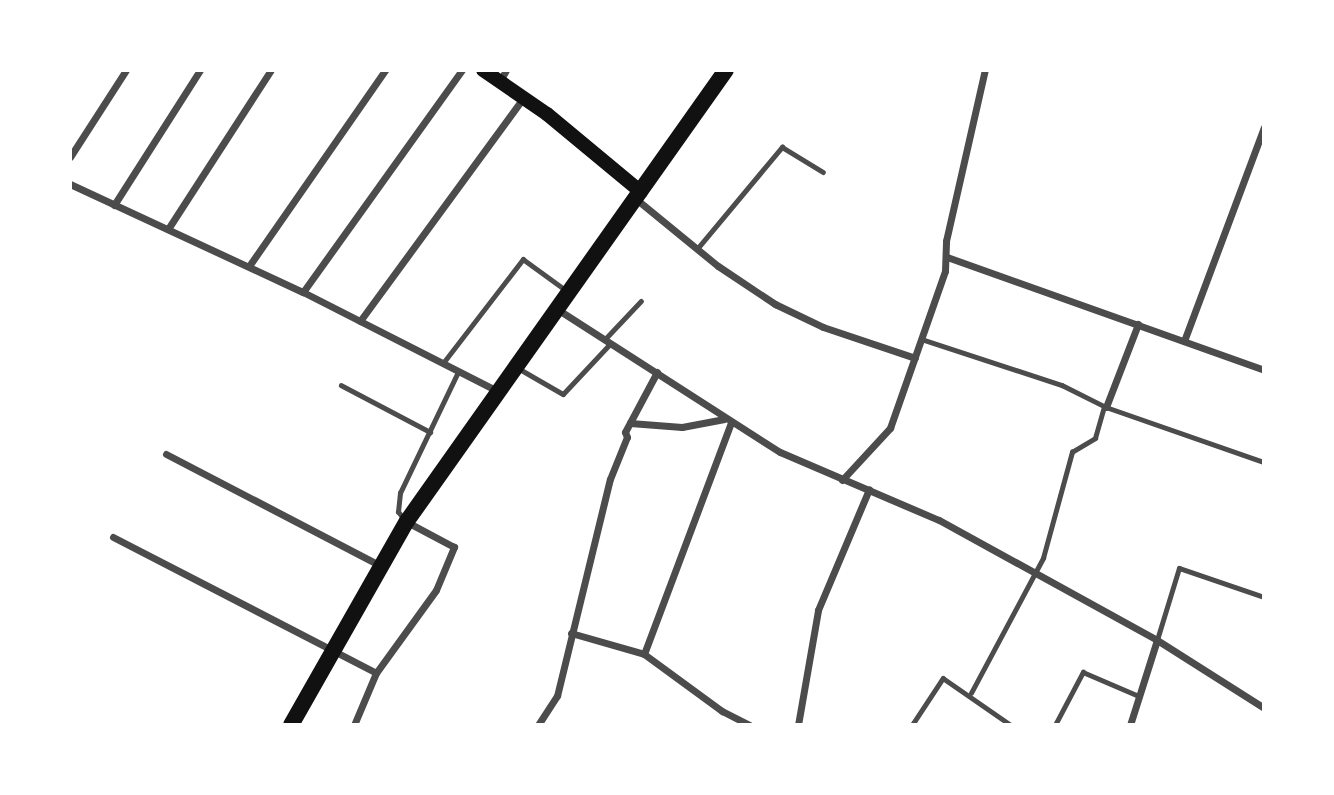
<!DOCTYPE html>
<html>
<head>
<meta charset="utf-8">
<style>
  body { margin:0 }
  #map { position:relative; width:1334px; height:795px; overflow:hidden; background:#fff; font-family:"Noto Serif",serif }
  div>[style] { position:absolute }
  .service>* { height:4.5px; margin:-2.25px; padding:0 2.25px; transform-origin:2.25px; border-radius:2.25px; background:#4c4c4c }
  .minor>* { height:7px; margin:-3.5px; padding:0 3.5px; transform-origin:3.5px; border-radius:3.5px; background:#4c4c4c }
  .secondary>* { height:14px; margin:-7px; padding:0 7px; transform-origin:7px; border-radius:7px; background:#111 }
  .primary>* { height:16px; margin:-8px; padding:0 8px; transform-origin:8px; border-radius:8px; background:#111 }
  span { translate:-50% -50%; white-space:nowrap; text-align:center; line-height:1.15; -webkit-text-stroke:7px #fff; paint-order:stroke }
  .frame { position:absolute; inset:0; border:72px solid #fff; pointer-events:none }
</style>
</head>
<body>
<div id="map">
  <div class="service">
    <div style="left:697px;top:249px;width:133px;rotate:-50.2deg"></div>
    <div style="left:782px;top:147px;width:48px;rotate:31.4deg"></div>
    <div style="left:605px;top:339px;width:52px;rotate:-46.5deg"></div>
    <div style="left:921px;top:339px;width:148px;rotate:18.1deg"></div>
    <div style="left:1062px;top:385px;width:49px;rotate:26.6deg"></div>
    <div style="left:1106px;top:407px;width:167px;rotate:19.2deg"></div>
    <div style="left:443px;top:363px;width:131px;rotate:-52.4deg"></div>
    <div style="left:523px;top:259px;width:54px;rotate:36deg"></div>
    <div style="left:518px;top:368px;width:52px;rotate:30deg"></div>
    <div style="left:563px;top:394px;width:69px;rotate:-46.8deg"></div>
    <div style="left:341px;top:385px;width:101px;rotate:27.8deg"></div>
    <div style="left:404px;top:519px;width:9px;rotate:-131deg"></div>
    <div style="left:398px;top:512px;width:19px;rotate:-84deg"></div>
    <div style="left:400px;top:493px;width:134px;rotate:-64.4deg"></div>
    <div style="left:1157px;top:640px;width:75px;rotate:-73deg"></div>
    <div style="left:1179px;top:568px;width:90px;rotate:18.8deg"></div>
    <div style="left:971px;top:693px;width:153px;rotate:-61.9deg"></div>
    <div style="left:1043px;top:558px;width:110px;rotate:-74.7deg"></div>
    <div style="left:1072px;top:452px;width:27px;rotate:-31deg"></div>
    <div style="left:1095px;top:438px;width:33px;rotate:-74deg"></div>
    <div style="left:912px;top:725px;width:56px;rotate:-56.6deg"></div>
    <div style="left:943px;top:678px;width:83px;rotate:34.7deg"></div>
    <div style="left:1055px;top:725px;width:60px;rotate:-62.2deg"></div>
    <div style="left:1083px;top:672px;width:61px;rotate:23.2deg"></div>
  </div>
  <div class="minor">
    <div style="left:500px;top:81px;width:13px;rotate:-61deg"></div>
    <div style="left:70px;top:157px;width:103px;rotate:-57.2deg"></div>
    <div style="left:70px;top:184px;width:257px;rotate:24.9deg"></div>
    <div style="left:303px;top:292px;width:218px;rotate:27deg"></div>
    <div style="left:636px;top:199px;width:106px;rotate:39.3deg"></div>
    <div style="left:718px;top:266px;width:69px;rotate:33.7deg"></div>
    <div style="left:775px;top:304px;width:53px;rotate:25.6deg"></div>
    <div style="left:823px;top:327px;width:97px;rotate:18.6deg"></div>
    <div style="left:114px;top:205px;width:160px;rotate:-57.5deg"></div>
    <div style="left:168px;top:229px;width:189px;rotate:-57.1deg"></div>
    <div style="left:947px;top:257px;width:337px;rotate:19.6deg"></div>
    <div style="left:249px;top:266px;width:239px;rotate:-55.2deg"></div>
    <div style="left:303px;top:292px;width:273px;rotate:-54.4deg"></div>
    <div style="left:557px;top:309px;width:265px;rotate:32.7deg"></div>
    <div style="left:780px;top:452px;width:173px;rotate:23.2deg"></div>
    <div style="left:939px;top:520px;width:249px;rotate:28.8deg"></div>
    <div style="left:1157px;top:640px;width:127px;rotate:32.4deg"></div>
    <div style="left:360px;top:321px;width:278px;rotate:-53.8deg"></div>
    <div style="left:1184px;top:341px;width:228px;rotate:-69.5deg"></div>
    <div style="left:1106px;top:407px;width:89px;rotate:-68.9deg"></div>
    <div style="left:630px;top:423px;width:52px;rotate:4.4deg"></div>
    <div style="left:682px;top:427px;width:43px;rotate:-10.8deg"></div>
    <div style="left:166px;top:454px;width:240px;rotate:27.5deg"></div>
    <div style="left:842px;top:480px;width:71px;rotate:-47.3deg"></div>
    <div style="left:890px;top:428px;width:166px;rotate:-70.7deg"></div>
    <div style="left:945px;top:271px;width:30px;rotate:-88deg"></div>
    <div style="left:946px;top:241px;width:175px;rotate:-77.2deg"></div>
    <div style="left:113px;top:537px;width:296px;rotate:27.3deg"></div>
    <div style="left:571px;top:633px;width:76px;rotate:16deg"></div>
    <div style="left:644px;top:654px;width:97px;rotate:36.2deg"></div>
    <div style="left:722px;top:711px;width:31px;rotate:27deg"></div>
    <div style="left:644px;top:654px;width:247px;rotate:-69.4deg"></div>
    <div style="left:354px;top:725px;width:56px;rotate:-67.1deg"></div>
    <div style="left:376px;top:673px;width:102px;rotate:-54.1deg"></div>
    <div style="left:436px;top:590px;width:47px;rotate:-67.3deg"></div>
    <div style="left:454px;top:547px;width:53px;rotate:-152deg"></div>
    <div style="left:538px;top:725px;width:35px;rotate:-57deg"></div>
    <div style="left:557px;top:696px;width:223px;rotate:-76.3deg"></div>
    <div style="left:610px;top:479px;width:45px;rotate:-68deg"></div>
    <div style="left:627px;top:437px;width:5px;rotate:-112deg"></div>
    <div style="left:625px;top:432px;width:68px;rotate:-61.9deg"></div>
    <div style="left:798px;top:725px;width:117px;rotate:-80.1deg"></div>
    <div style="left:818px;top:610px;width:131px;rotate:-67.1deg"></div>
    <div style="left:1130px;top:725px;width:89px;rotate:-72.4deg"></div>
  </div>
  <div class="secondary">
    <div style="left:483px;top:70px;width:78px;rotate:34.5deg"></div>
    <div style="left:547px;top:114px;width:122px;rotate:39.7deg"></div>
  </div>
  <div class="primary">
    <div style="left:291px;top:725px;width:235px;rotate:-60.4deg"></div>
    <div style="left:407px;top:521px;width:552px;rotate:-54.73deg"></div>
  </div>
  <div class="frame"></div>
</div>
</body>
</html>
